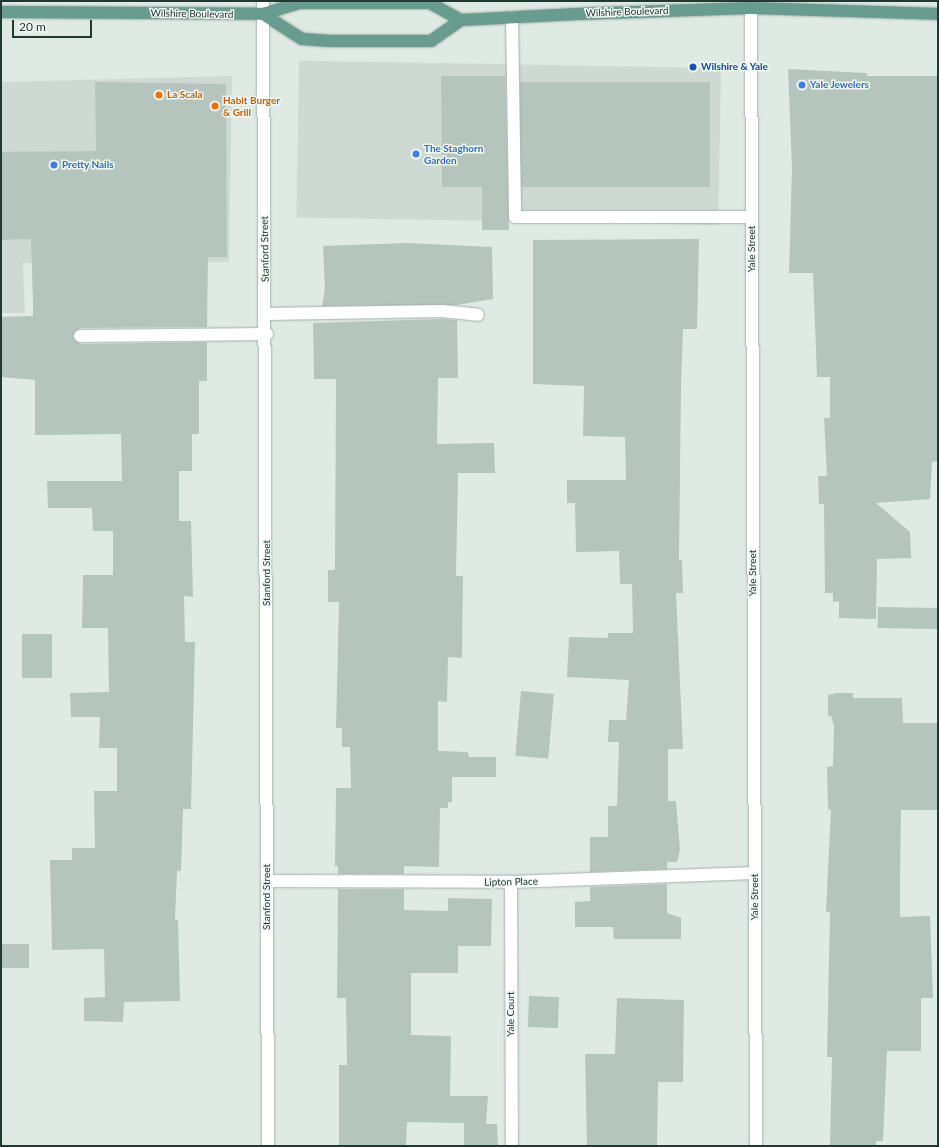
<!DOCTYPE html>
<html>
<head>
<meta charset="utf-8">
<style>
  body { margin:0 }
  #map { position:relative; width:939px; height:1147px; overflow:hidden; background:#e0eae5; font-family:Lato,sans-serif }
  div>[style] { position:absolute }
  .built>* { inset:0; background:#ced9d4; transform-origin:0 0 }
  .building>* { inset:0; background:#b6c4be; transform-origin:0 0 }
  .roads { filter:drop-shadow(0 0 1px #a3b1ac) drop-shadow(0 0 1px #a3b1ac) }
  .service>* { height:12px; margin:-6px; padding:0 6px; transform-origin:6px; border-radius:6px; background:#fff }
  .minor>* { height:12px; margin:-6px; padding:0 6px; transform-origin:6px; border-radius:6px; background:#fff }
  .primary>* { height:12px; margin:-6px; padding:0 6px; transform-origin:6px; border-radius:6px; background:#689c8e }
  .dots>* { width:11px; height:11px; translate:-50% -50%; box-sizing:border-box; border:2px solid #f0f7f3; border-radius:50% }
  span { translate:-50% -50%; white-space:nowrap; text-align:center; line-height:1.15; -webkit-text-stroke:3px #f0f7f3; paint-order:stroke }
  .street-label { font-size:10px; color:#223832 }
  .transit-label { font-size:10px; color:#164399; font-weight:700 }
  .left { translate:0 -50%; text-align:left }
  .shop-label { font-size:10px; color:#366cbe; font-weight:700 }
  .food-label { font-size:10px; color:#c56008; font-weight:700 }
  .frame { position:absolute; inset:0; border:2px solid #223832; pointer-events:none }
  .scale { position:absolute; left:12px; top:20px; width:80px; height:18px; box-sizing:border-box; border:2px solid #223832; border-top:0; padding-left:5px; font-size:12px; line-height:14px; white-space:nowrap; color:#223832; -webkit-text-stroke:3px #f0f7f3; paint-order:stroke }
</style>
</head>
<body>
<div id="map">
  <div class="built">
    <div style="left:721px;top:68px;width:157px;height:422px;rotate:91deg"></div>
    <div style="clip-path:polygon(232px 76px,229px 262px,23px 263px,25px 313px,1px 313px,1px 82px)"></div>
  </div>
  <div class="building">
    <div style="clip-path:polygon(788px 69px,867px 73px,867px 76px,938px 76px,938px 461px,932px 462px,930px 499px,876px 503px,910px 532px,911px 558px,877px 559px,876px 619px,839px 618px,839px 601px,833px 602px,833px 593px,825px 593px,824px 504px,819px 504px,818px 476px,827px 476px,824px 418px,830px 418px,830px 377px,817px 377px,813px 273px,789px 273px,792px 168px)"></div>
    <div style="clip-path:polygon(441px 76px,505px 76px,509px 230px,482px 230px,482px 187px,442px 187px)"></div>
    <div style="clip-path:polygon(95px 82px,226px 84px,227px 257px,208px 257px,207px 327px,80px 328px,73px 336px,80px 344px,207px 342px,207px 381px,199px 381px,199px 434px,192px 434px,192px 471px,179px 471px,179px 521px,191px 521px,193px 597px,184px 596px,185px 642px,195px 642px,191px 809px,183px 809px,181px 871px,177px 871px,175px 920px,178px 920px,180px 1001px,124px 1002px,123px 1022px,84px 1021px,84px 998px,105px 997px,104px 949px,52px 950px,50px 860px,72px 860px,72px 848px,95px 848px,94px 791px,117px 791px,117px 748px,99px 748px,100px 717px,71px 717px,70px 693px,109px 692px,108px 628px,82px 628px,83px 575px,113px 575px,113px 531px,93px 531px,92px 508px,48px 508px,47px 481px,122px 481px,121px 434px,35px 435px,35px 380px,1px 377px,1px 317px,33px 316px,33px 302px,31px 239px,1px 240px,1px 152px,96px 151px)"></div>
    <div style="left:520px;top:82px;width:190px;height:105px"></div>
    <div style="clip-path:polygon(699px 239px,697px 329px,683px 329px,681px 386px,679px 560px,682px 560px,683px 593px,676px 593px,683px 749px,668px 749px,668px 801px,676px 801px,680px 850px,677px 862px,667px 862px,667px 869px,590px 872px,590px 837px,608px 837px,608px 806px,617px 806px,619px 742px,608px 742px,609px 720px,626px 720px,629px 680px,567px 677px,569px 637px,608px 638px,608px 633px,633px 633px,632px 584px,620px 584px,619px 551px,576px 552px,575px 503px,567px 503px,567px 480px,626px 480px,625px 437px,583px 436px,584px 386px,533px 384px,533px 240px)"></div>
    <div style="clip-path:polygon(407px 243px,492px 247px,493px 299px,457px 305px,322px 306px,325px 288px,323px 246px)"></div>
    <div style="clip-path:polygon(442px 319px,457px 320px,458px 378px,438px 378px,437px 444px,494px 443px,495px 473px,458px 473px,456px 576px,463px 576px,462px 658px,448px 657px,447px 702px,438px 701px,438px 751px,468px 752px,469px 757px,496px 757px,496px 777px,452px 777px,452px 802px,448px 802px,448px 808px,440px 808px,439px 867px,404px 866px,404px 874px,338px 874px,338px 866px,335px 866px,336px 788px,351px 788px,350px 747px,342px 747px,342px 728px,336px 728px,339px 602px,328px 602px,328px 570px,335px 570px,336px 379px,314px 379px,313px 323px)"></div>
    <div style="left:878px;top:607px;width:60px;height:21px;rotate:1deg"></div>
    <div style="left:52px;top:634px;width:44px;height:30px;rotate:90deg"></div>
    <div style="left:521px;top:691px;width:33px;height:65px;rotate:5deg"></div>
    <div style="clip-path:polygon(837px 693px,853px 693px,853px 698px,902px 698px,903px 723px,938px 723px,938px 810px,901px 810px,900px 882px,900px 917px,930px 916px,933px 998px,921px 998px,921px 1051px,887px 1051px,883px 1141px,876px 1141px,876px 1146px,830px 1146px,832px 1057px,827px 1057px,830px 912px,826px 912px,831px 809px,828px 810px,827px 767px,833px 766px,834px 726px,831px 716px,828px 716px,828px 695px)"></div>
    <div style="clip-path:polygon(667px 884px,667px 913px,681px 918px,681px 939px,614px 939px,613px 927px,575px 927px,575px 902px,590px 901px,590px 887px)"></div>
    <div style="clip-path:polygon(338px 889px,404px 889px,404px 910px,448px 911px,448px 898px,492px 899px,491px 946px,458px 946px,458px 973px,411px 973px,411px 1035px,451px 1036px,450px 1096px,488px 1096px,486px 1124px,497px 1124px,498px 1145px,464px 1145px,464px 1123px,407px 1122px,406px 1146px,339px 1146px,339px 1065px,347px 1065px,346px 998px,337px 998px)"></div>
    <div style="left:1px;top:944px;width:28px;height:24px"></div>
    <div style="left:529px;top:996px;width:30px;height:31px;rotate:2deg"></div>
    <div style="clip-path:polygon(617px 998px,684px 1000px,683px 1082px,658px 1082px,657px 1146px,587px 1146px,585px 1054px,615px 1054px)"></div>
  </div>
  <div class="roads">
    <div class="service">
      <div style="left:512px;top:17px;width:200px;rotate:89.1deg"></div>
      <div style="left:515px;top:217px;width:237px"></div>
      <div style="left:266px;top:314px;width:176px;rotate:-1deg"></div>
      <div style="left:442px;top:311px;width:36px;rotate:6deg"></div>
      <div style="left:80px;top:336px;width:187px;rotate:-0.6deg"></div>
      <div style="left:267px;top:881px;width:244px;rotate:0.2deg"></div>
      <div style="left:511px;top:882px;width:244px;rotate:-2.1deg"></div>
      <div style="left:511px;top:882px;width:264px;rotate:89.8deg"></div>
    </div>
    <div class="minor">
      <div style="left:263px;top:1px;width:1145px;rotate:89.75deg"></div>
      <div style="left:751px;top:1px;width:1145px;rotate:89.75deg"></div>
    </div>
    <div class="primary">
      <div style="left:1px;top:12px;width:262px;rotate:0.4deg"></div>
      <div style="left:263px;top:14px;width:38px;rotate:-17deg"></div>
      <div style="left:299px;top:3px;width:131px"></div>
      <div style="left:430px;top:3px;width:35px;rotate:29deg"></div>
      <div style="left:263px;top:14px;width:46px;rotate:32.7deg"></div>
      <div style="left:302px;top:39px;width:29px;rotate:4deg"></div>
      <div style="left:331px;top:41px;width:100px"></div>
      <div style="left:431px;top:41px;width:37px;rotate:-35deg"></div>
      <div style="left:461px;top:20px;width:116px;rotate:-3deg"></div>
      <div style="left:577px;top:14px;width:174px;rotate:-2deg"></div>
      <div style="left:751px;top:8px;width:187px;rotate:1.8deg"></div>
    </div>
  </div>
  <div class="dots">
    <div style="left:693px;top:67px;background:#1a4fb4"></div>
    <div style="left:802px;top:85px;background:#3f7fe0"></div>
    <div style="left:159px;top:95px;background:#e8710a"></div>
    <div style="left:215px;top:106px;background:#e8710a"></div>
    <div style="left:416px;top:154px;background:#3f7fe0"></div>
    <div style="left:54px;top:165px;background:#3f7fe0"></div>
  </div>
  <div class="street-label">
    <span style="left:627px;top:12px;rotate:-2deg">Wilshire Boulevard</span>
    <span style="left:192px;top:14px;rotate:1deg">Wilshire Boulevard</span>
    <span style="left:265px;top:249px;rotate:-91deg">Stanford Street</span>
    <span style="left:752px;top:249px;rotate:-90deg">Yale Street</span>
    <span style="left:267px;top:573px;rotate:-90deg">Stanford Street</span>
    <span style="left:753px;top:573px;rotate:-90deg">Yale Street</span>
    <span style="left:511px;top:882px;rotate:-1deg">Lipton Place</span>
    <span style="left:267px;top:897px;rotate:-90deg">Stanford Street</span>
    <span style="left:755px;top:897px;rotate:-90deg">Yale Street</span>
    <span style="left:511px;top:1014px;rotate:-90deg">Yale Court</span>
  </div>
  <div class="transit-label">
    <span class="left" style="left:701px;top:67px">Wilshire &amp; Yale</span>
  </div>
  <div class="shop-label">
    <span class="left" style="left:810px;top:85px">Yale Jewelers</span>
    <span class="left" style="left:424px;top:154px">The Staghorn<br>Garden</span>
    <span class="left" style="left:62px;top:165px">Pretty Nails</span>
  </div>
  <div class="food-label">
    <span class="left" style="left:167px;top:95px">La Scala</span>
    <span class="left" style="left:223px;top:106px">Habit Burger<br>&amp; Grill</span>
  </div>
  <div class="frame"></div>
  <div class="scale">20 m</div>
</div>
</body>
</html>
